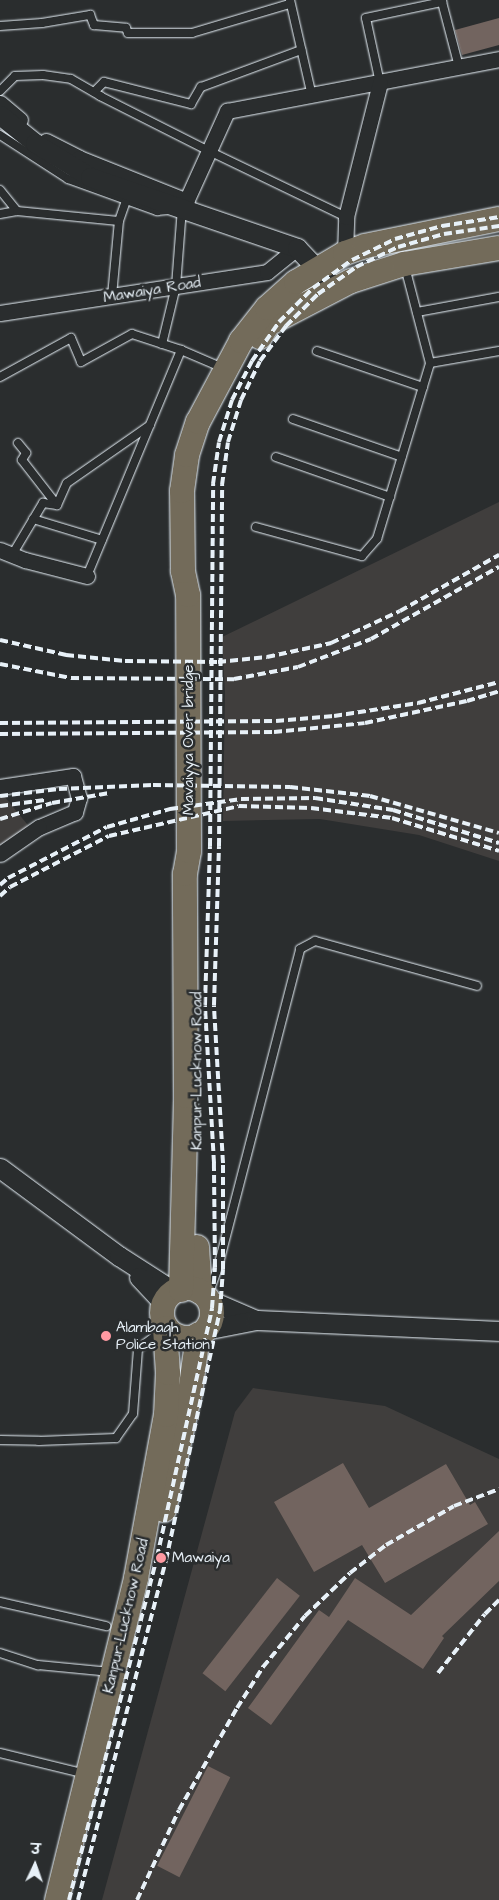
<!DOCTYPE html>
<html>
<head>
<meta charset="utf-8">
<style>
  body { margin:0 }
  #map { position:relative; width:499px; height:1900px; overflow:hidden; background:#2a2d2e; font-family:"Architects Daughter","Playpen Sans Deva",sans-serif }
  div>[style] { position:absolute }
  .built>* { inset:0; background:#403e3d }
  .building>* { inset:0; background:#72645f; transform-origin:0 0 }
  .roads { filter:drop-shadow(0 0 1px #e8f1f8) drop-shadow(0 0 1px #e8f1f8) }
  .service>* { height:8px; margin:-4px; padding:0 4px; transform-origin:4px; border-radius:4px; background:#2a2d2e }
  .minor>* { height:15px; margin:-7.5px; padding:0 7.5px; transform-origin:7.5px; border-radius:7.5px; background:#2a2d2e }
  .tertiary>* { height:19px; margin:-9.5px; padding:0 9.5px; transform-origin:9.5px; border-radius:9.5px; background:#2a2d2e }
  .primary>* { height:24px; margin:-12px; padding:0 12px; transform-origin:12px; border-radius:12px; background:#736b5a }
  .primary>.ring { margin:-12px; padding:0; box-sizing:content-box; background:none; border:24px solid #736b5a; border-radius:50% }
  .rail>* { height:4px; margin-top:-2px; transform-origin:0; background:repeating-linear-gradient(90deg,#e8f1f8 0 8px,transparent 0 12px) }
  .dots>* { width:14px; height:14px; translate:-50% -50%; box-sizing:border-box; border:2px solid #2a2d2e; border-radius:50% }
  span { translate:-50% -50%; white-space:nowrap; text-align:center; line-height:1.15; -webkit-text-stroke:5px #2a2d2e; paint-order:stroke }
  .street-label { font-size:15px; color:#e8f1f8 }
  .poi-label { font-size:15px; color:#e8f1f8 }
  .left { translate:0 -50%; text-align:left }
  .north { position:absolute; left:10px; top:1840px; width:50px; height:50px; -webkit-text-stroke:4px #2a2d2e; paint-order:stroke; rotate:3deg; font-size:14px; font-weight:700; line-height:20px; text-align:center; color:#e8f1f8 }
  .north::after { content:''; display:block; margin:auto; width:18px; height:22px; background:#e8f1f8; clip-path:polygon(50% 0,100% 100%,50% 72%,0 100%) }
</style>
</head>
<body>
<div id="map">
  <div class="built">
    <div style="clip-path:polygon(499px 502px,499px 861px,419px 835px,320px 819px,223px 821px,225px 693px,222px 637px)"></div>
    <div style="clip-path:polygon(0 791px,31px 829px,0 847px)"></div>
    <div style="clip-path:polygon(253px 1388px,385px 1406px,499px 1459px,499px 1900px,102px 1900px,235px 1412px)"></div>
  </div>
  <div class="building">
    <div style="clip-path:polygon(499px 18px,499px 45px,462px 55px,455px 30px)"></div>
    <div style="clip-path:polygon(343px 1463px,369px 1508px,446px 1464px,470px 1505px,475px 1502px,488px 1524px,385px 1583px,362px 1545px,314px 1572px,274px 1502px)"></div>
    <div style="clip-path:polygon(499px 1531px,499px 1581px,442px 1636px,444px 1638px,423px 1669px,348px 1620px,271px 1725px,248px 1708px,319px 1610px,329px 1617px,355px 1578px,411px 1615px)"></div>
    <div style="left:277px;top:1578px;width:29px;height:121px;rotate:38deg"></div>
    <div style="left:208px;top:1766px;width:25px;height:112px;rotate:27deg"></div>
  </div>
  <div class="roads">
    <div class="service">
      <div style="left:290px;top:0;width:98px;rotate:77.1deg"></div>
      <div style="left:0;top:26px;width:42px;rotate:-4.1deg"></div>
      <div style="left:42px;top:23px;width:49px;rotate:-9.5deg"></div>
      <div style="left:90px;top:15px;width:11px;rotate:68deg"></div>
      <div style="left:94px;top:25px;width:32px;rotate:5deg"></div>
      <div style="left:126px;top:28px;width:5px;rotate:68deg"></div>
      <div style="left:128px;top:33px;width:64px"></div>
      <div style="left:192px;top:33px;width:101px;rotate:-16.6deg"></div>
      <div style="left:380px;top:83px;width:66px;rotate:-102.2deg"></div>
      <div style="left:366px;top:18px;width:78px;rotate:-11.9deg"></div>
      <div style="left:442px;top:2px;width:67px;rotate:75.3deg"></div>
      <div style="left:0;top:91px;width:21px;rotate:-45deg"></div>
      <div style="left:15px;top:76px;width:28px;rotate:-2deg"></div>
      <div style="left:43px;top:75px;width:28px;rotate:8deg"></div>
      <div style="left:71px;top:79px;width:34px;rotate:30deg"></div>
      <div style="left:100px;top:96px;width:122px;rotate:26.8deg"></div>
      <div style="left:209px;top:151px;width:152px;rotate:25.7deg"></div>
      <div style="left:94px;top:92px;width:14px;rotate:-45deg"></div>
      <div style="left:104px;top:82px;width:90px;rotate:14.2deg"></div>
      <div style="left:191px;top:104px;width:20px;rotate:-60deg"></div>
      <div style="left:201px;top:87px;width:107px;rotate:-20.3deg"></div>
      <div style="left:0;top:135px;width:81px;rotate:32.9deg"></div>
      <div style="left:68px;top:179px;width:95px;rotate:19.8deg"></div>
      <div style="left:157px;top:211px;width:11px;rotate:-5deg"></div>
      <div style="left:0;top:190px;width:27px;rotate:51deg"></div>
      <div style="left:0;top:214px;width:17px;rotate:-10deg"></div>
      <div style="left:17px;top:211px;width:102px;rotate:5.6deg"></div>
      <div style="left:112px;top:296px;width:75px;rotate:-84.7deg"></div>
      <div style="left:119px;top:221px;width:21px;rotate:-71deg"></div>
      <div style="left:417px;top:312px;width:83px;rotate:-10.4deg"></div>
      <div style="left:162px;top:344px;width:60px;rotate:-76.4deg"></div>
      <div style="left:176px;top:286px;width:78px;rotate:-85.6deg"></div>
      <div style="left:317px;top:351px;width:112px;rotate:18.8deg"></div>
      <div style="left:430px;top:363px;width:70px;rotate:-9.9deg"></div>
      <div style="left:0;top:377px;width:81px;rotate:-28.8deg"></div>
      <div style="left:71px;top:338px;width:26px;rotate:67deg"></div>
      <div style="left:81px;top:362px;width:58px;rotate:-28.8deg"></div>
      <div style="left:132px;top:334px;width:52px;rotate:18.1deg"></div>
      <div style="left:181px;top:350px;width:46px;rotate:23.2deg"></div>
      <div style="left:293px;top:419px;width:115px;rotate:19.2deg"></div>
      <div style="left:18px;top:443px;width:13px;rotate:51deg"></div>
      <div style="left:26px;top:453px;width:8px;rotate:120deg"></div>
      <div style="left:22px;top:460px;width:57px;rotate:52.1deg"></div>
      <div style="left:276px;top:457px;width:121px;rotate:19.3deg"></div>
      <div style="left:33px;top:519px;width:72px;rotate:16.9deg"></div>
      <div style="left:256px;top:527px;width:110px;rotate:15.3deg"></div>
      <div style="left:362px;top:556px;width:23px;rotate:-49deg"></div>
      <div style="left:377px;top:539px;width:184px;rotate:-73.2deg"></div>
      <div style="left:430px;top:363px;width:99px;rotate:-104.6deg"></div>
      <div style="left:12px;top:555px;width:61px;rotate:-59.2deg"></div>
      <div style="left:43px;top:503px;width:14px;rotate:8deg"></div>
      <div style="left:57px;top:505px;width:24px;rotate:-66deg"></div>
      <div style="left:67px;top:483px;width:101px;rotate:-34.9deg"></div>
      <div style="left:87px;top:576px;width:245px;rotate:-67.4deg"></div>
      <div style="left:208px;top:1295px;width:30px;rotate:-70deg"></div>
      <div style="left:218px;top:1267px;width:328px;rotate:-75.5deg"></div>
      <div style="left:300px;top:949px;width:17px;rotate:-28deg"></div>
      <div style="left:315px;top:941px;width:168px;rotate:15.5deg"></div>
      <div style="left:0;top:1440px;width:39px;rotate:1deg"></div>
      <div style="left:39px;top:1441px;width:77px;rotate:-2.2deg"></div>
      <div style="left:116px;top:1438px;width:29px;rotate:-55deg"></div>
      <div style="left:133px;top:1414px;width:65px;rotate:-85.6deg"></div>
      <div style="left:138px;top:1349px;width:30px;rotate:-37deg"></div>
      <div style="left:0;top:1602px;width:109px;rotate:12.8deg"></div>
      <div style="left:0;top:1653px;width:40px;rotate:18deg"></div>
      <div style="left:38px;top:1665px;width:73px;rotate:5.5deg"></div>
      <div style="left:0;top:1753px;width:89px;rotate:13.7deg"></div>
    </div>
    <div class="minor">
      <div style="left:0;top:103px;width:26px;rotate:40deg"></div>
      <div style="left:46px;top:141px;width:37px;rotate:27deg"></div>
      <div style="left:79px;top:158px;width:116px;rotate:21.7deg"></div>
      <div style="left:183px;top:208px;width:107px;rotate:-65.6deg"></div>
      <div style="left:227px;top:111px;width:277px;rotate:-10.8deg"></div>
      <div style="left:345px;top:253px;width:36px;rotate:-88deg"></div>
      <div style="left:346px;top:217px;width:138px;rotate:-75.8deg"></div>
      <div style="left:0;top:313px;width:270px;rotate:-8.7deg"></div>
      <div style="left:267px;top:272px;width:38px;rotate:-39deg"></div>
      <div style="left:0;top:550px;width:27px;rotate:22deg"></div>
      <div style="left:25px;top:560px;width:64px;rotate:14.5deg"></div>
      <div style="left:0;top:787px;width:74px;rotate:-8.6deg"></div>
      <div style="left:73px;top:776px;width:23px;rotate:75deg"></div>
      <div style="left:79px;top:798px;width:15px;rotate:106deg"></div>
      <div style="left:75px;top:812px;width:39px;rotate:157deg"></div>
      <div style="left:39px;top:827px;width:47px;rotate:145.3deg"></div>
    </div>
    <div class="tertiary">
      <div style="left:0;top:115px;width:45px;rotate:38.7deg"></div>
      <div style="left:35px;top:143px;width:65px;rotate:31.7deg"></div>
      <div style="left:90px;top:177px;width:219px;rotate:18.9deg"></div>
      <div style="left:297px;top:248px;width:57px;rotate:46.4deg"></div>
      <div style="left:0;top:1168px;width:148px;rotate:36.5deg"></div>
      <div style="left:119px;top:1256px;width:67px;rotate:32.7deg"></div>
      <div style="left:139px;top:1277px;width:37px;rotate:47deg"></div>
      <div style="left:207px;top:1299px;width:53px;rotate:23.2deg"></div>
      <div style="left:205px;top:1330px;width:52px;rotate:-11.1deg"></div>
      <div style="left:256px;top:1320px;width:243px;rotate:2.6deg"></div>
    </div>
    <div class="primary">
      <div style="left:260px;top:337px;width:15px;rotate:-58deg"></div>
      <div style="left:268px;top:324px;width:93px;rotate:-27.4deg"></div>
      <div style="left:351px;top:281px;width:56px;rotate:-17.8deg"></div>
      <div style="left:404px;top:264px;width:96px;rotate:-9.6deg"></div>
      <div style="left:197px;top:1247px;width:45px;rotate:86.2deg"></div>
      <div class="ring" style="left:162px;top:1288px;width:26px;height:26px"></div>
      <div style="left:181px;top:1290px;width:194px;rotate:-88.5deg"></div>
      <div style="left:186px;top:1096px;width:222px;rotate:-90.3deg"></div>
      <div style="left:185px;top:874px;width:23px;rotate:-80deg"></div>
      <div style="left:189px;top:851px;width:256px;rotate:-90.2deg"></div>
      <div style="left:188px;top:595px;width:25px;rotate:-102deg"></div>
      <div style="left:183px;top:571px;width:80px;rotate:-90.7deg"></div>
      <div style="left:182px;top:491px;width:36px;rotate:-82deg"></div>
      <div style="left:187px;top:455px;width:35px;rotate:-72deg"></div>
      <div style="left:198px;top:422px;width:92px;rotate:-62deg"></div>
      <div style="left:241px;top:341px;width:42px;rotate:-51.8deg"></div>
      <div style="left:267px;top:308px;width:39px;rotate:-42deg"></div>
      <div style="left:296px;top:282px;width:57px;rotate:-30.6deg"></div>
      <div style="left:345px;top:253px;width:21px;rotate:-19deg"></div>
      <div style="left:365px;top:246px;width:137px;rotate:-11.4deg"></div>
      <div style="left:164px;top:1510px;width:120px;rotate:-77.5deg"></div>
      <div style="left:190px;top:1393px;width:59px;rotate:-82.1deg"></div>
      <div style="left:57px;top:1900px;width:332px;rotate:-76.2deg"></div>
      <div style="left:136px;top:1578px;width:166px;rotate:-79.6deg"></div>
      <div style="left:166px;top:1415px;width:42px;rotate:-87.3deg"></div>
      <div style="left:168px;top:1373px;width:45px;rotate:-93.8deg"></div>
    </div>
  </div>
  <div class="rail">
    <div style="left:0;top:640px;width:68px;rotate:12.8deg"></div>
    <div style="left:66px;top:655px;width:59px;rotate:5.8deg"></div>
    <div style="left:125px;top:661px;width:93px;rotate:0.6deg"></div>
    <div style="left:218px;top:662px;width:49px;rotate:-5.8deg"></div>
    <div style="left:267px;top:657px;width:66px;rotate:-12.3deg"></div>
    <div style="left:331px;top:643px;width:76px;rotate:-24.9deg"></div>
    <div style="left:400px;top:611px;width:114px;rotate:-29.5deg"></div>
    <div style="left:0;top:664px;width:72px;rotate:11.2deg"></div>
    <div style="left:71px;top:678px;width:163px;rotate:0.4deg"></div>
    <div style="left:234px;top:679px;width:65px;rotate:-10.6deg"></div>
    <div style="left:298px;top:667px;width:78px;rotate:-21deg"></div>
    <div style="left:371px;top:639px;width:147px;rotate:-29.4deg"></div>
    <div style="left:0;top:723px;width:276px;rotate:-0.4deg"></div>
    <div style="left:276px;top:721px;width:58px;rotate:-4.9deg"></div>
    <div style="left:334px;top:716px;width:85px;rotate:-8.8deg"></div>
    <div style="left:418px;top:703px;width:84px;rotate:-14.5deg"></div>
    <div style="left:0;top:734px;width:274px;rotate:-0.4deg"></div>
    <div style="left:274px;top:732px;width:91px;rotate:-5.6deg"></div>
    <div style="left:365px;top:723px;width:104px;rotate:-12.2deg"></div>
    <div style="left:467px;top:701px;width:34px;rotate:-17deg"></div>
    <div style="left:0;top:796px;width:59px;rotate:-6.8deg"></div>
    <div style="left:59px;top:789px;width:94px;rotate:-2.4deg"></div>
    <div style="left:153px;top:785px;width:137px;rotate:0.8deg"></div>
    <div style="left:290px;top:787px;width:81px;rotate:6.4deg"></div>
    <div style="left:370px;top:796px;width:134px;rotate:16deg"></div>
    <div style="left:0;top:806px;width:45px;rotate:-7.6deg"></div>
    <div style="left:0;top:819px;width:54px;rotate:-17.1deg"></div>
    <div style="left:52px;top:803px;width:58px;rotate:-10deg"></div>
    <div style="left:0;top:885px;width:11px;rotate:-41deg"></div>
    <div style="left:8px;top:878px;width:111px;rotate:-27.3deg"></div>
    <div style="left:107px;top:827px;width:66px;rotate:-15.9deg"></div>
    <div style="left:170px;top:809px;width:72px;rotate:-8deg"></div>
    <div style="left:241px;top:799px;width:74px;rotate:-0.8deg"></div>
    <div style="left:315px;top:798px;width:79px;rotate:8.7deg"></div>
    <div style="left:393px;top:810px;width:111px;rotate:17.3deg"></div>
    <div style="left:0;top:896px;width:13px;rotate:-42deg"></div>
    <div style="left:10px;top:887px;width:111px;rotate:-27.3deg"></div>
    <div style="left:109px;top:836px;width:133px;rotate:-13deg"></div>
    <div style="left:239px;top:806px;width:72px;rotate:1.6deg"></div>
    <div style="left:311px;top:808px;width:82px;rotate:7deg"></div>
    <div style="left:392px;top:818px;width:112px;rotate:17.1deg"></div>
    <div style="left:438px;top:1673px;width:75px;rotate:-51.5deg"></div>
    <div style="left:485px;top:1614px;width:20px;rotate:-45deg"></div>
    <div style="left:69px;top:1900px;width:354px;rotate:-75.6deg"></div>
    <div style="left:157px;top:1557px;width:255px;rotate:-77.5deg"></div>
    <div style="left:212px;top:1308px;width:41px;rotate:-85.8deg"></div>
    <div style="left:215px;top:1267px;width:104px;rotate:-90.6deg"></div>
    <div style="left:214px;top:1163px;width:158px;rotate:-93.3deg"></div>
    <div style="left:205px;top:1005px;width:159px;rotate:-88.2deg"></div>
    <div style="left:210px;top:846px;width:362px;rotate:-89.5deg"></div>
    <div style="left:213px;top:484px;width:42px;rotate:-81.9deg"></div>
    <div style="left:219px;top:442px;width:44px;rotate:-72.8deg"></div>
    <div style="left:232px;top:400px;width:44px;rotate:-62.9deg"></div>
    <div style="left:252px;top:361px;width:47px;rotate:-55.3deg"></div>
    <div style="left:279px;top:322px;width:48px;rotate:-45deg"></div>
    <div style="left:313px;top:288px;width:48px;rotate:-35.7deg"></div>
    <div style="left:352px;top:260px;width:48px;rotate:-26deg"></div>
    <div style="left:395px;top:239px;width:49px;rotate:-15.5deg"></div>
    <div style="left:442px;top:226px;width:58px;rotate:-9deg"></div>
    <div style="left:78px;top:1900px;width:351px;rotate:-75.5deg"></div>
    <div style="left:166px;top:1560px;width:255px;rotate:-77.8deg"></div>
    <div style="left:220px;top:1311px;width:42px;rotate:-85.9deg"></div>
    <div style="left:223px;top:1269px;width:106px;rotate:-90deg"></div>
    <div style="left:223px;top:1163px;width:158px;rotate:-93.3deg"></div>
    <div style="left:214px;top:1005px;width:159px;rotate:-88.2deg"></div>
    <div style="left:219px;top:846px;width:361px;rotate:-89.5deg"></div>
    <div style="left:222px;top:485px;width:43px;rotate:-82.1deg"></div>
    <div style="left:228px;top:442px;width:44px;rotate:-72.8deg"></div>
    <div style="left:241px;top:400px;width:43px;rotate:-64deg"></div>
    <div style="left:260px;top:361px;width:44px;rotate:-53.4deg"></div>
    <div style="left:286px;top:326px;width:45px;rotate:-45deg"></div>
    <div style="left:318px;top:294px;width:47px;rotate:-35.4deg"></div>
    <div style="left:356px;top:267px;width:47px;rotate:-25.5deg"></div>
    <div style="left:398px;top:247px;width:48px;rotate:-15.8deg"></div>
    <div style="left:444px;top:234px;width:56px;rotate:-8.3deg"></div>
    <div style="left:137px;top:1900px;width:99px;rotate:-65deg"></div>
    <div style="left:179px;top:1810px;width:117px;rotate:-60.4deg"></div>
    <div style="left:237px;top:1708px;width:49px;rotate:-57.6deg"></div>
    <div style="left:263px;top:1667px;width:66px;rotate:-50.5deg"></div>
    <div style="left:305px;top:1616px;width:62px;rotate:-43.7deg"></div>
    <div style="left:350px;top:1573px;width:46px;rotate:-37.9deg"></div>
    <div style="left:386px;top:1545px;width:78px;rotate:-29.8deg"></div>
    <div style="left:454px;top:1506px;width:48px;rotate:-20.7deg"></div>
  </div>
  <div class="dots">
    <div style="left:106px;top:1336px;background:#ff9aa2"></div>
    <div style="left:161px;top:1558px;background:#ff9aa2"></div>
  </div>
  <div class="street-label">
    <span style="left:152px;top:290px;rotate:-9deg">Mawaiya Road</span>
    <span style="left:189px;top:740px;rotate:-90deg">Mavaiyya Over bridge</span>
    <span style="left:197px;top:1071px;rotate:-90deg">Kanpur-Lucknow Road</span>
    <span style="left:126px;top:1616px;rotate:-77deg">Kanpur-Lucknow Road</span>
  </div>
  <div class="poi-label">
    <span class="left" style="left:116px;top:1336px">Alambagh<br>Police Station</span>
    <span class="left" style="left:172px;top:1558px">Mawaiya</span>
  </div>
  <div class="north">उ</div>
</div>
</body>
</html>
